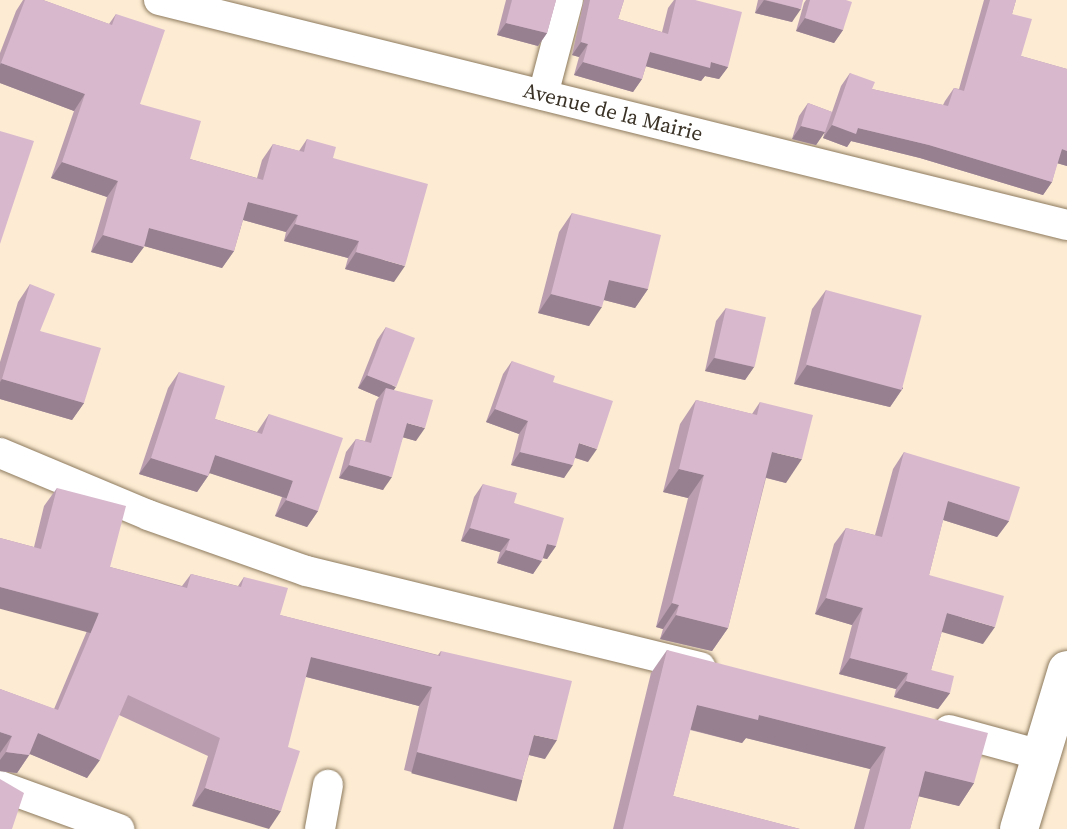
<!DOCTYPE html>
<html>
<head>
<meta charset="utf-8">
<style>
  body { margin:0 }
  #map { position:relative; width:1067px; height:829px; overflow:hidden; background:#fdecd3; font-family:"Source Serif 4",serif }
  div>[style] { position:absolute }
  .roads { filter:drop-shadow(0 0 2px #8d7a5e) drop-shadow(0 0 2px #8d7a5e) }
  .minor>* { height:30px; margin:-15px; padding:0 15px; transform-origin:15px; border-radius:15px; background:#fff }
  .secondary>* { height:38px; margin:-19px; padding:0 19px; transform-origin:19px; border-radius:19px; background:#fff }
  .wall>* { inset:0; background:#ba9eb0 }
  .shaded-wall>* { inset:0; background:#978190; transform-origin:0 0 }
  .building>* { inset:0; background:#d8b8cd; transform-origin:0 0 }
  span { translate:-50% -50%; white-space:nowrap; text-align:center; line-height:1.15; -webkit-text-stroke:7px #fff; paint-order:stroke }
  .street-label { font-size:21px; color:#3a3226 }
</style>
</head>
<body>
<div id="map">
  <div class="roads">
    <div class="minor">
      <div style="left:159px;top:0;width:935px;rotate:13.92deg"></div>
      <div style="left:543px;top:95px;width:98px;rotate:-75.3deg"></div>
      <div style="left:0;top:453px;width:160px;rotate:22.7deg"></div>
      <div style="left:148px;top:515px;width:168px;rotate:19.5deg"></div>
      <div style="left:306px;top:571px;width:406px;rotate:13.7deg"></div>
      <div style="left:949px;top:730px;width:95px;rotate:15.2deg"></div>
      <div style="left:0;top:786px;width:127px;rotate:19.9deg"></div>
      <div style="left:320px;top:829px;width:45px;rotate:-79.7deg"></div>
    </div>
    <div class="secondary">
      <div style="left:1019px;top:829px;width:166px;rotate:-73.2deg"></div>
    </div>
  </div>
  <div class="wall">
    <div style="clip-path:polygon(23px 0,43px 0,109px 24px,116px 14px,140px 104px,190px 159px,257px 178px,262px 160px,273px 144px,299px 151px,307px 139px,333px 158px,394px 282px,345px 269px,348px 258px,284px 241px,286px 232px,243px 220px,234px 251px,222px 268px,144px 246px,132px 263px,91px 252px,107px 197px,51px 178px,74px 111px,0 83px,0 53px,16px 11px)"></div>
    <div style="clip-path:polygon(506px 0,556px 0,547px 33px,538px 46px,497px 35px)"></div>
    <div style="clip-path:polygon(584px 0,624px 0,618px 19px,662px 32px,668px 8px,674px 0,695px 0,728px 67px,719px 79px,705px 76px,701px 81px,646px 66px,642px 79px,633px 92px,574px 75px,579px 57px,572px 55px)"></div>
    <div style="clip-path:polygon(758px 0,803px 0,792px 22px,755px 13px)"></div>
    <div style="clip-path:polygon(806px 0,846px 0,843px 30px,834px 43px,796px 31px,804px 3px)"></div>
    <div style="clip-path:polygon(984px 0,1016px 0,1012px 14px,1021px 56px,1067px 69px,1067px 166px,1057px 163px,1052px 182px,1043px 195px,920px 158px,851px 141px,847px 147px,823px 138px,825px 131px,816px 145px,792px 139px,799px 116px,808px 103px,832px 112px,841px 86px,850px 73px,872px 89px,943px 105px,945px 101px,954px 88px,959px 89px)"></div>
    <div style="clip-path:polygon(572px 213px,648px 289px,635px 308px,604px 300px,589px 326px,538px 313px,559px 232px)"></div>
    <div style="clip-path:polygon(30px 284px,40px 331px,84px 403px,72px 420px,0 399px,0 362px,18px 302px)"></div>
    <div style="clip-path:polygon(826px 290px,903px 388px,890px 407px,794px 384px,812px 309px)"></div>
    <div style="clip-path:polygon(726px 308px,754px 367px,745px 380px,705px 371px,716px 321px)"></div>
    <div style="clip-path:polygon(386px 327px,393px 390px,416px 441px,403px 437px,383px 490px,339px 478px,346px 452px,356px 439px,365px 441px,376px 401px,379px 397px,358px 388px,377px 340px)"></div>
    <div style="clip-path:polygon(512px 361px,588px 462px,575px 458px,564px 478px,511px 465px,519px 434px,486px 422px,503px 374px)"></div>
    <div style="clip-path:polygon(179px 372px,215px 419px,257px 432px,269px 414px,318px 511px,307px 527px,275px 516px,282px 497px,210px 473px,208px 476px,197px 492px,139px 474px,168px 388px)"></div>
    <div style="clip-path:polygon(696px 400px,752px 414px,760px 402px,786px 483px,766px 478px,728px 628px,712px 651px,660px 639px,663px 629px,656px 627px,688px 498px,663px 492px,680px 424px)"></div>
    <div style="clip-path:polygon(904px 452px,1009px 521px,997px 537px,943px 520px,929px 575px,983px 644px,942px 631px,931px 670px,950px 693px,938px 709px,894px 697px,896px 689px,839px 674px,852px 625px,815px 614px,834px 544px,846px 528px,875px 535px,893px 469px)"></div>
    <div style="clip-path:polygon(483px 484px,514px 503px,556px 546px,547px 559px,543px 558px,533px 574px,497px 563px,500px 552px,461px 541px,474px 497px)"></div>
    <div style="clip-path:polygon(57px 488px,110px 567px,182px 586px,191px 574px,238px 586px,244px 577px,280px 615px,438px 655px,441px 651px,545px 759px,529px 755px,522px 780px,509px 798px,404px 770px,419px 706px,306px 677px,192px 806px,208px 756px,119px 715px,87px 778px,30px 754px,17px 773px,0 771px,0 689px,54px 709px,87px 631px,0 608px,0 538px,34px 547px,44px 506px)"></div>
    <div style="clip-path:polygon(667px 650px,974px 783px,959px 806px,919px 796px,910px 829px,854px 829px,870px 769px,746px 738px,742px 743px,690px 730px,673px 796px,800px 829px,613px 829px,651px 673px)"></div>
  </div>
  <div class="shaded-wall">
    <div style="clip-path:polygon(764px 0,801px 9px,792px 22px,755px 13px)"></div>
    <div style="clip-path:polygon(805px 18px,843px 30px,834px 43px,796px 31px)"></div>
    <div style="clip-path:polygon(506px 23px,547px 33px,538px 46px,497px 35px)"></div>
    <div style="clip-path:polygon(581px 42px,588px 44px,579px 57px,572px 55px)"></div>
    <div style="clip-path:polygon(650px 52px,711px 62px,728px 67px,719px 79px,705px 76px,701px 81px,641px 65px)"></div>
    <div style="clip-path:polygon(583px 62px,642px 79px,633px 92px,574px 75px)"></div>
    <div style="clip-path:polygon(1px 63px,85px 94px,74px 111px,0 83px,0 65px)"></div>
    <div style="clip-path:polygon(832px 125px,858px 128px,929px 145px,1052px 182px,1043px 195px,920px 158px,851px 141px,847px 147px,823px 138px)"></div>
    <div style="clip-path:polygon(801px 126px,825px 132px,816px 145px,792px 139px)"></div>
    <div style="clip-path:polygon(1062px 149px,1067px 151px,1067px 166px,1053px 162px)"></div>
    <div style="clip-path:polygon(62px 162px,118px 181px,107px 197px,51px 178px)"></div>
    <div style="clip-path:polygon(248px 202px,298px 215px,286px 232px,236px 218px)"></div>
    <div style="clip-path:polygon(295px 224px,359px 241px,348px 258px,284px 241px)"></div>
    <div style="clip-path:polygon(149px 228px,234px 251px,222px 268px,137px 244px)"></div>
    <div style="clip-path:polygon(103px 235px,144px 247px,132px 263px,91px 252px)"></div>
    <div style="clip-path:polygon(356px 252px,405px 266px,394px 282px,345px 269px)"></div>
    <div style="clip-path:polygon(609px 280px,648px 289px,635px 308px,596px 298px)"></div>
    <div style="clip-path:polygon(551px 294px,602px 307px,589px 326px,538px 313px)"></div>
    <div style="clip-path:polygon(714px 358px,754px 367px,745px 380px,705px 371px)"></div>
    <div style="clip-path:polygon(807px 365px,903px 388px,890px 407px,794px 384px)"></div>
    <div style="clip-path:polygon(367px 375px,396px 387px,387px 400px,386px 388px,379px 397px,358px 388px)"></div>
    <div style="clip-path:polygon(2px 379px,84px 403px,72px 420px,0 399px,0 382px)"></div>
    <div style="clip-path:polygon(495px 409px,528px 421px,519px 434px,486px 422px)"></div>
    <div style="clip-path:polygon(407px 423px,425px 428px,416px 441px,398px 436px)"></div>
    <div style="clip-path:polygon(579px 443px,597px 449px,588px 462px,570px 456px)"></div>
    <div style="clip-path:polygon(520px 452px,573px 465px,564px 478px,511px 465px)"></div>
    <div style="clip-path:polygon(772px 452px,802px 459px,786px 483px,756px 475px)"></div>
    <div style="left:215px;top:455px;width:82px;height:19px;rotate:18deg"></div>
    <div style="clip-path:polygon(151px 458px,208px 476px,197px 492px,139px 474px)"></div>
    <div style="clip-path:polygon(349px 465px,392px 477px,383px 490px,339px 478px)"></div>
    <div style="clip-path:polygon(679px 469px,704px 475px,688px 498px,663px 492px)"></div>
    <div style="clip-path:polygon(286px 500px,318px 511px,307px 527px,275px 516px)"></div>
    <div style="clip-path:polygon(948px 501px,1009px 521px,997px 537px,937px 518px)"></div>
    <div style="clip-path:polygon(470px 528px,510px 539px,500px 552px,461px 541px)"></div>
    <div style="clip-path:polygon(547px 544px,556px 546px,547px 559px,538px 557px)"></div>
    <div style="clip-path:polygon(506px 550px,542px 561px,533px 574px,497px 563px)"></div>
    <div style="left:0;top:587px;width:102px;height:21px;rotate:15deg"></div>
    <div style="clip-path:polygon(826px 598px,863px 608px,852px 625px,815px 614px)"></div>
    <div style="clip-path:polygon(672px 603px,679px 605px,663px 629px,656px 627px)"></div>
    <div style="clip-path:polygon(947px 613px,995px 627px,983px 644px,935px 630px)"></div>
    <div style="clip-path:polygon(676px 615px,728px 628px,712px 651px,660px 639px)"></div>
    <div style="clip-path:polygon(311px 657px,432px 687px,419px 706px,299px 675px)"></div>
    <div style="clip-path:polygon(850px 658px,908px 673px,896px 689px,839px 674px)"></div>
    <div style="clip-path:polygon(906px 681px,950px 693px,938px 709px,894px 697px)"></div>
    <div style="clip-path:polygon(697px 705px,759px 715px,886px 747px,870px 769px,746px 738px,742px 743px,681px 727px)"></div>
    <div style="clip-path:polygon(0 732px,12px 736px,0 753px)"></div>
    <div style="clip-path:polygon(38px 733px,100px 760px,87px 778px,25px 752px)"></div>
    <div style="clip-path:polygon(534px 735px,557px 740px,545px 759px,521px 753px)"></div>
    <div style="clip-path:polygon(6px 752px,29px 755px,17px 773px,0 771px,0 760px)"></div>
    <div style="left:417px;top:752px;width:109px;height:22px;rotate:15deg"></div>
    <div style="clip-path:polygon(925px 771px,974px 783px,959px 806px,909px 794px)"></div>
    <div style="clip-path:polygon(205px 788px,281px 811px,269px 829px,192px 806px)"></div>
  </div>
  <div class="building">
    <div style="clip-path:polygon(25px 0,43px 0,112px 25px,116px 14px,165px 30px,140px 104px,201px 121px,190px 159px,263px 180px,273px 144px,304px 152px,307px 139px,336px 147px,333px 158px,428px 184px,405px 266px,356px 252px,359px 241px,295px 224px,298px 215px,248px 202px,234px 251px,149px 228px,144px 247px,103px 235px,118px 181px,62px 162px,85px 94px,1px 63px)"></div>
    <div style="clip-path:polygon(512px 0,556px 0,547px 33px,506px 23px)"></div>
    <div style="clip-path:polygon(590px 0,624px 0,618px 19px,668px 34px,676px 0,695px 0,742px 12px,728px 67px,711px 62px,710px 68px,650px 52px,642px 79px,583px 62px,588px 44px,581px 42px)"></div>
    <div style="clip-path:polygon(766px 0,803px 0,801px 9px)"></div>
    <div style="clip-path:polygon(810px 0,846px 0,852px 2px,843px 30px,805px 18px)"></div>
    <div style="clip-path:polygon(990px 0,1016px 0,1012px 14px,1032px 19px,1021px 56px,1067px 69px,1067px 151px,1062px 149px,1052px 182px,929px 145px,858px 128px,856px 134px,832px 125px,850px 73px,875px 82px,872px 89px,948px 106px,954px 88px,964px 91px)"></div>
    <div style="clip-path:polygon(808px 103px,832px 112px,825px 132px,801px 126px)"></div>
    <div style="clip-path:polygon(0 131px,34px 141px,0 244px)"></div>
    <div style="clip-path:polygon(572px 213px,661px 235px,648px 289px,609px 280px,602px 307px,551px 294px)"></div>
    <div style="clip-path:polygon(30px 284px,55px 294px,40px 331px,101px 348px,84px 403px,2px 379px)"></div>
    <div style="left:826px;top:290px;width:99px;height:77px;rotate:15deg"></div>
    <div style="left:726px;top:308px;width:41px;height:51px;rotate:13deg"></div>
    <div style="left:386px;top:327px;width:31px;height:52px;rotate:21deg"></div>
    <div style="clip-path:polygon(512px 361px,555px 376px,553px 382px,613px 401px,597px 449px,579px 443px,573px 465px,520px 452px,528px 421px,495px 409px)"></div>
    <div style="clip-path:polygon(179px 372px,225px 386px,215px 419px,262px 434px,269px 414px,343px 438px,318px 511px,286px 500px,293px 481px,215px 455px,208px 476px,151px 458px)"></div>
    <div style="clip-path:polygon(386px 388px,433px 400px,425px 428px,407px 423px,392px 477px,349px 465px,356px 439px,371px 443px)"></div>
    <div style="clip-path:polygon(696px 400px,757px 415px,760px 402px,813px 415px,802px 459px,772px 452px,728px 628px,676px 615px,679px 605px,672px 603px,704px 475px,679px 469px)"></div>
    <div style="clip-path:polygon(904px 452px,1020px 487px,1009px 521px,948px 501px,929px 575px,1004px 596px,995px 627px,947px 613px,931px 670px,954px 676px,950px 693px,906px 681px,908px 673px,850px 658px,863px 608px,826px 598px,846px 528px,882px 537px)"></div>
    <div style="clip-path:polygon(483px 484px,517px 493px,514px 503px,564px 518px,556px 546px,547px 544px,542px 561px,506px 550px,510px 539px,470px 528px)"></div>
    <div style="clip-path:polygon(57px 488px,126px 506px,110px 567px,187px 588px,191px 574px,241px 587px,244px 577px,288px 588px,280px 615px,440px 656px,441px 651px,572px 681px,557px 740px,534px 735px,522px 780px,417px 752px,432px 687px,311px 657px,288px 747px,300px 751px,281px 811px,205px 788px,220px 738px,128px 695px,100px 760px,38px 733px,29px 755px,6px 752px,12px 736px,0 732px,0 689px,58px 710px,99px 613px,0 587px,0 538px,41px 549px)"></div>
    <div style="clip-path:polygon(667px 650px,988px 733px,974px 783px,925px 771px,910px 829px,864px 829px,886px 747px,759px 715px,758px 720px,697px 705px,673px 796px,800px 829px,623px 829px)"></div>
    <div style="clip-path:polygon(0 779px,24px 793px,12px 829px,0 829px)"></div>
  </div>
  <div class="street-label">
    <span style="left:613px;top:112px;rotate:14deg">Avenue de la Mairie</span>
  </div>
</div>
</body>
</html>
